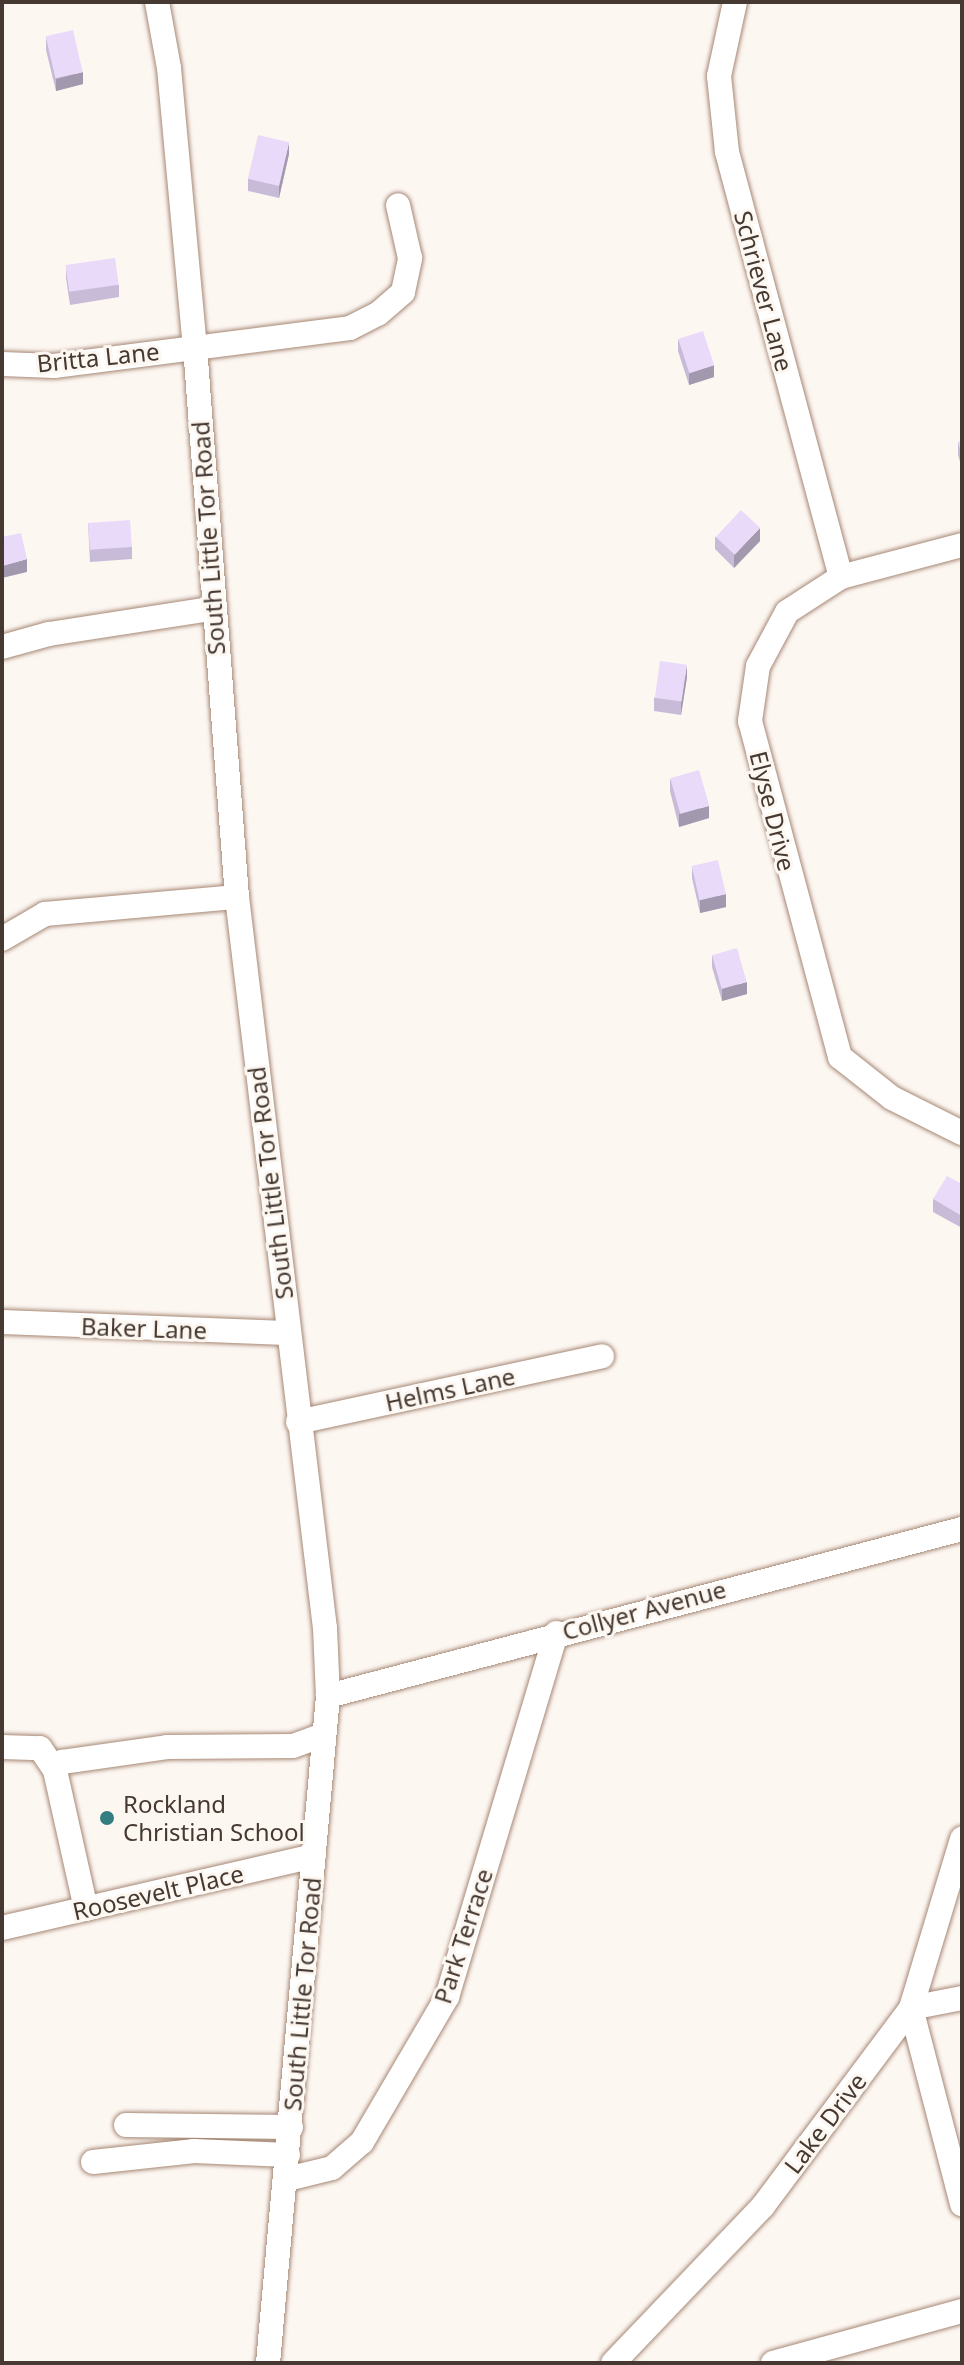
<!DOCTYPE html>
<html>
<head>
<meta charset="utf-8">
<style>
  body { margin:0 }
  #map { position:relative; width:964px; height:2365px; overflow:hidden; background:#fdf7f2; font-family:"Noto Sans",sans-serif }
  div>[style] { position:absolute }
  .roads { filter:drop-shadow(0 0 2px #a68875) drop-shadow(0 0 2px #a68875) }
  .minor>* { height:24px; margin:-12px; padding:0 12px; transform-origin:12px; border-radius:12px; background:#fff }
  .wall>* { inset:0; background:#c8bbd7 }
  .shaded-wall>* { inset:0; background:#a399af }
  .building>* { inset:0; background:#e9dafa; transform-origin:0 0 }
  .dots>* { width:22px; height:22px; translate:-50% -50%; box-sizing:border-box; border:4px solid #fdf7f2; border-radius:50% }
  span { translate:-50% -50%; white-space:nowrap; text-align:center; line-height:1.15; -webkit-text-stroke:6px #fdf7f2; paint-order:stroke }
  .street-label { font-size:24px; color:#463931 }
  .poi-label { font-size:24px; color:#463931 }
  .left { translate:0 -50%; text-align:left }
  .frame { position:absolute; inset:0; border:4px solid #463931; pointer-events:none }
</style>
</head>
<body>
<div id="map">
  <div class="roads">
    <div class="minor">
      <div style="left:157px;top:2px;width:67px;rotate:79.7deg"></div>
      <div style="left:169px;top:68px;width:280px;rotate:84.7deg"></div>
      <div style="left:195px;top:347px;width:552px;rotate:85.63deg"></div>
      <div style="left:237px;top:897px;width:736px;rotate:83.14deg"></div>
      <div style="left:325px;top:1628px;width:68px;rotate:87.5deg"></div>
      <div style="left:328px;top:1696px;width:670px;rotate:95.14deg"></div>
      <div style="left:735px;top:2px;width:76px;rotate:102.2deg"></div>
      <div style="left:719px;top:76px;width:76px;rotate:84deg"></div>
      <div style="left:727px;top:152px;width:440px;rotate:75deg"></div>
      <div style="left:2px;top:364px;width:52px;rotate:2.2deg"></div>
      <div style="left:54px;top:366px;width:298px;rotate:-7.3deg"></div>
      <div style="left:350px;top:328px;width:31px;rotate:-27deg"></div>
      <div style="left:378px;top:314px;width:33px;rotate:-41deg"></div>
      <div style="left:403px;top:292px;width:35px;rotate:-78deg"></div>
      <div style="left:410px;top:258px;width:54px;rotate:-102.8deg"></div>
      <div style="left:962px;top:545px;width:125px;rotate:165.2deg"></div>
      <div style="left:841px;top:577px;width:64px;rotate:147.1deg"></div>
      <div style="left:787px;top:612px;width:61px;rotate:118.2deg"></div>
      <div style="left:758px;top:666px;width:56px;rotate:98.3deg"></div>
      <div style="left:750px;top:721px;width:348px;rotate:75deg"></div>
      <div style="left:840px;top:1057px;width:66px;rotate:38.3deg"></div>
      <div style="left:892px;top:1098px;width:78px;rotate:26.6deg"></div>
      <div style="left:2px;top:647px;width:49px;rotate:-15.5deg"></div>
      <div style="left:49px;top:634px;width:164px;rotate:-8.8deg"></div>
      <div style="left:2px;top:939px;width:50px;rotate:-30.2deg"></div>
      <div style="left:45px;top:914px;width:193px;rotate:-5.1deg"></div>
      <div style="left:2px;top:1322px;width:285px;rotate:2.2deg"></div>
      <div style="left:298px;top:1422px;width:311px;rotate:-12.2deg"></div>
      <div style="left:328px;top:1696px;width:656px;rotate:-14.76deg"></div>
      <div style="left:2px;top:1747px;width:38px;rotate:2deg"></div>
      <div style="left:40px;top:1748px;width:27px;rotate:56deg"></div>
      <div style="left:86px;top:1909px;width:142px;rotate:-102.6deg"></div>
      <div style="left:55px;top:1770px;width:11px;rotate:-49deg"></div>
      <div style="left:62px;top:1762px;width:106px;rotate:-8.1deg"></div>
      <div style="left:167px;top:1747px;width:126px;rotate:-0.5deg"></div>
      <div style="left:293px;top:1746px;width:33px;rotate:-20deg"></div>
      <div style="left:2px;top:1928px;width:320px;rotate:-13deg"></div>
      <div style="left:962px;top:1998px;width:52px;rotate:168.9deg"></div>
      <div style="left:911px;top:2008px;width:203px;rotate:75.4deg"></div>
      <div style="left:126px;top:2125px;width:165px;rotate:0.7deg"></div>
      <div style="left:93px;top:2162px;width:102px;rotate:-6.2deg"></div>
      <div style="left:194px;top:2151px;width:94px;rotate:2.4deg"></div>
      <div style="left:287px;top:2179px;width:46px;rotate:-13.7deg"></div>
      <div style="left:332px;top:2168px;width:40px;rotate:-41deg"></div>
      <div style="left:362px;top:2142px;width:168px;rotate:-59.6deg"></div>
      <div style="left:447px;top:1997px;width:380px;rotate:-73.3deg"></div>
      <div style="left:613px;top:2363px;width:217px;rotate:-46.3deg"></div>
      <div style="left:763px;top:2206px;width:247px;rotate:-53.2deg"></div>
      <div style="left:911px;top:2008px;width:177px;rotate:-73.2deg"></div>
      <div style="left:773px;top:2363px;width:196px;rotate:-15.4deg"></div>
    </div>
  </div>
  <div class="wall">
    <div style="clip-path:polygon(46px 37px,83px 84px,56px 91px,46px 50px)"></div>
    <div style="clip-path:polygon(289px 154px,279px 198px,248px 191px,248px 179px)"></div>
    <div style="clip-path:polygon(66px 266px,119px 285px,119px 297px,70px 305px,66px 278px)"></div>
    <div style="clip-path:polygon(678px 339px,714px 377px,689px 385px,678px 351px)"></div>
    <div style="clip-path:polygon(962px 441px,962px 469px,958px 455px,958px 442px)"></div>
    <div style="clip-path:polygon(88px 523px,132px 547px,132px 559px,90px 562px)"></div>
    <div style="clip-path:polygon(715px 537px,760px 541px,734px 568px,715px 549px)"></div>
    <div style="clip-path:polygon(687px 677px,681px 715px,654px 711px,654px 698px)"></div>
    <div style="clip-path:polygon(670px 779px,709px 818px,679px 827px,670px 791px)"></div>
    <div style="clip-path:polygon(692px 866px,726px 907px,700px 913px,692px 878px)"></div>
    <div style="clip-path:polygon(712px 955px,747px 994px,722px 1001px,712px 967px)"></div>
    <div style="clip-path:polygon(962px 1184px,962px 1228px,933px 1212px,933px 1199px)"></div>
  </div>
  <div class="shaded-wall">
    <div style="clip-path:polygon(83px 72px,83px 84px,56px 91px,56px 79px)"></div>
    <div style="clip-path:polygon(289px 142px,289px 154px,279px 198px,279px 185px)"></div>
    <div style="clip-path:polygon(714px 365px,714px 377px,689px 385px,689px 373px)"></div>
    <div style="clip-path:polygon(760px 528px,760px 541px,734px 568px,734px 555px)"></div>
    <div style="clip-path:polygon(27px 559px,27px 572px,2px 578px,2px 566px)"></div>
    <div style="clip-path:polygon(687px 665px,687px 677px,681px 715px,681px 702px)"></div>
    <div style="clip-path:polygon(709px 806px,709px 818px,679px 827px,679px 814px)"></div>
    <div style="clip-path:polygon(726px 894px,726px 907px,700px 913px,700px 900px)"></div>
    <div style="clip-path:polygon(747px 982px,747px 994px,722px 1001px,722px 989px)"></div>
  </div>
  <div class="building">
    <div style="left:73px;top:30px;width:43px;height:28px;rotate:77deg"></div>
    <div style="left:258px;top:135px;width:32px;height:45px;rotate:13deg"></div>
    <div style="left:115px;top:258px;width:27px;height:50px;rotate:82deg"></div>
    <div style="left:703px;top:331px;width:36px;height:26px;rotate:72deg"></div>
    <div style="clip-path:polygon(962px 441px,962px 456px,958px 442px)"></div>
    <div style="left:741px;top:510px;width:26px;height:37px;rotate:43deg"></div>
    <div style="left:130px;top:520px;width:27px;height:42px;rotate:86deg"></div>
    <div style="clip-path:polygon(21px 533px,27px 559px,2px 566px,2px 537px)"></div>
    <div style="left:660px;top:661px;width:27px;height:37px;rotate:8deg"></div>
    <div style="left:699px;top:770px;width:37px;height:30px;rotate:74deg"></div>
    <div style="left:718px;top:860px;width:35px;height:27px;rotate:77deg"></div>
    <div style="left:737px;top:948px;width:35px;height:26px;rotate:74deg"></div>
    <div style="clip-path:polygon(947px 1176px,962px 1184px,962px 1216px,933px 1199px)"></div>
  </div>
  <div class="dots">
    <div style="left:107px;top:1818px;background:#347d80"></div>
  </div>
  <div class="street-label">
    <span style="left:764px;top:291px;rotate:75deg">Schriever Lane</span>
    <span style="left:98px;top:357px;rotate:-6deg">Britta Lane</span>
    <span style="left:208px;top:538px;rotate:-94deg">South Little Tor Road</span>
    <span style="left:773px;top:811px;rotate:76deg">Elyse Drive</span>
    <span style="left:270px;top:1183px;rotate:-97deg">South Little Tor Road</span>
    <span style="left:144px;top:1328px;rotate:2deg">Baker Lane</span>
    <span style="left:450px;top:1389px;rotate:-12deg">Helms Lane</span>
    <span style="left:644px;top:1610px;rotate:-15deg">Collyer Avenue</span>
    <span style="left:158px;top:1892px;rotate:-13deg">Roosevelt Place</span>
    <span style="left:463px;top:1936px;rotate:-72deg">Park Terrace</span>
    <span style="left:302px;top:1994px;rotate:-85deg">South Little Tor Road</span>
    <span style="left:825px;top:2123px;rotate:-53deg">Lake Drive</span>
  </div>
  <div class="poi-label">
    <span class="left" style="left:123px;top:1818px">Rockland<br>Christian School</span>
  </div>
  <div class="frame"></div>
</div>
</body>
</html>
